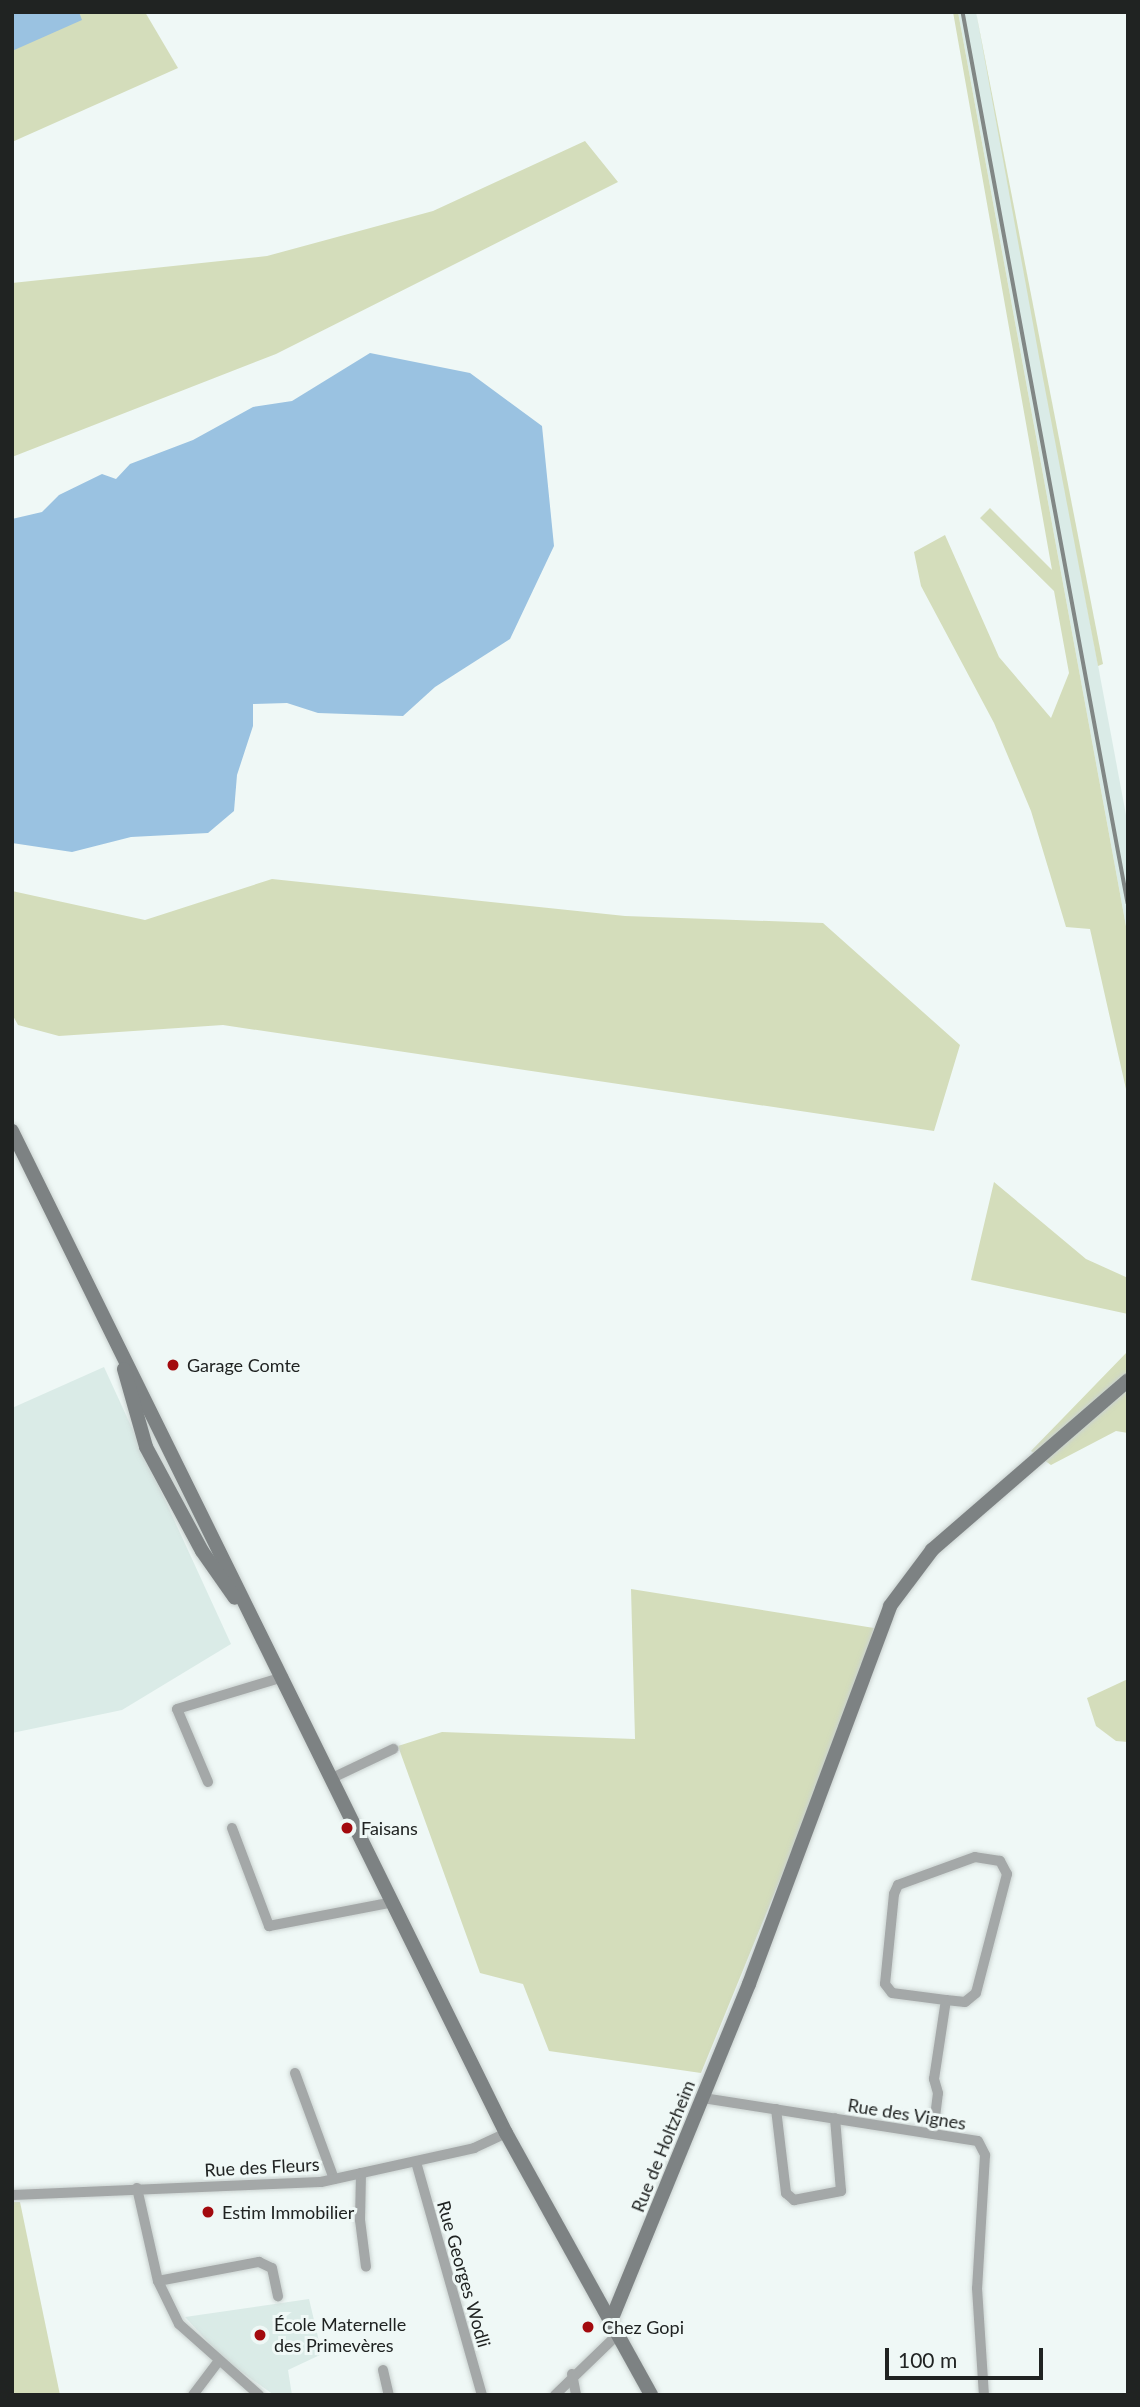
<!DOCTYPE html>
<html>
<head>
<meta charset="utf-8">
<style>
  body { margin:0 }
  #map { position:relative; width:1140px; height:2407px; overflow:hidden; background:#eff8f6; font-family:Lato,sans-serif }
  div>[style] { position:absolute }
  .built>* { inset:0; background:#daebe7 }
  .green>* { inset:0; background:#d4ddbb }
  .water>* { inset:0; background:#9ac2e1 }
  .roads { filter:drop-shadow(0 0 2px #cad2d0) drop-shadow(0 0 2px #cad2d0) }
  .minor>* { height:10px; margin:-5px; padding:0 5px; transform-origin:5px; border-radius:5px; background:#a4a8a8 }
  .secondary>* { height:14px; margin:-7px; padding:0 7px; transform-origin:7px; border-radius:7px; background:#7d8283 }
  .rail>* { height:3.5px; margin:-1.75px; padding:0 1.75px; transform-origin:1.75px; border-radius:1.75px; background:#818785 }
  .dots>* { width:19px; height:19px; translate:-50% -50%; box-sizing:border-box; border:4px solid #eff8f6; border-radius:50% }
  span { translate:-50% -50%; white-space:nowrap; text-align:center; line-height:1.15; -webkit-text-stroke:6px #eff8f6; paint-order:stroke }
  .poi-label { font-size:18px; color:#202322 }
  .left { translate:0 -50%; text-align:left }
  .street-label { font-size:18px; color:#202322 }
  .frame { position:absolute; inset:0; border:14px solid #202322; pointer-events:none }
  .scale { position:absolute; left:885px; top:2348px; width:158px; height:32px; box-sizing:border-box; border:4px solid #202322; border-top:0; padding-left:9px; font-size:21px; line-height:24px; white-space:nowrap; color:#202322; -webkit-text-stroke:5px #eff8f6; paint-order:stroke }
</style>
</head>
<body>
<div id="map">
  <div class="built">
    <div style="clip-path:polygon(958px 12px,976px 12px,1126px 815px,1128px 937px)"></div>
    <div style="clip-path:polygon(104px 1367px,231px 1644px,122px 1710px,12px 1733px,12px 1408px)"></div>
    <div style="clip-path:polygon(309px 2299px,322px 2354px,288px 2370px,292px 2395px,274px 2395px,225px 2360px,185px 2317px)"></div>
  </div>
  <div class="green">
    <div style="clip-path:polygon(12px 12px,145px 12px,178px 68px,12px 142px)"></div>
    <div style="clip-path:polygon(953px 12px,958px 12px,1128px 937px,1128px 1098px,1090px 929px,1066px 927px,1031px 811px,994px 723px,921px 586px,914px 552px,945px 535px,999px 657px,1051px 718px,1069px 673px,1054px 591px,980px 518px,990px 508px,1052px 570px)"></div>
    <div style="clip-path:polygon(976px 12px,1103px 664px,1098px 666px,1042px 373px)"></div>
    <div style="clip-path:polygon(585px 141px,618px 182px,276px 354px,12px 457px,12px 283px,267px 256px,433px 211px)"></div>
    <div style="clip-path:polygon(272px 879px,625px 916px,823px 923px,960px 1045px,934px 1131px,223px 1025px,59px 1036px,18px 1025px,12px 1014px,12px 891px,145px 920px)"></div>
    <div style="clip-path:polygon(994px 1182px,1086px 1259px,1128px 1278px,1128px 1314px,971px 1280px)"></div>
    <div style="clip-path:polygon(1128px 1351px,1128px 1433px,1116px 1431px,1051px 1465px,1031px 1451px)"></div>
    <div style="clip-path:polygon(631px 1589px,874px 1628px,835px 1745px,701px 2073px,549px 2051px,523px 1984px,480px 1973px,398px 1746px,442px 1732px,635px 1739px)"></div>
    <div style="clip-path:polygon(1128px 1679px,1128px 1742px,1116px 1741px,1096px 1726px,1087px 1698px)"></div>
    <div style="clip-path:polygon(12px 2202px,20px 2202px,60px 2395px,12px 2395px)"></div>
  </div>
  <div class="water">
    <div style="clip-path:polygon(12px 12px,79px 12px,82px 20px,12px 51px)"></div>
    <div style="clip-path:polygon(370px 353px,470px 373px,542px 426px,554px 546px,510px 639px,435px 687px,403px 716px,318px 713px,287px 703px,253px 704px,253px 726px,237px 775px,234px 811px,208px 833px,131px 837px,72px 852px,12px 843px,12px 519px,42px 512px,59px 495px,102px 474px,116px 479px,130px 464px,193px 440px,253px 407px,292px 401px)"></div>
  </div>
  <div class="roads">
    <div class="minor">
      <div style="left:332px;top:1778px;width:68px;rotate:-25.4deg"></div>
      <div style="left:208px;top:1782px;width:79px;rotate:-113deg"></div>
      <div style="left:177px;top:1709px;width:111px;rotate:-16.8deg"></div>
      <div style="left:232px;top:1828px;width:105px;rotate:69.3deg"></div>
      <div style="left:269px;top:1926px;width:127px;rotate:-10.9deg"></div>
      <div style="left:295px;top:2073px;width:113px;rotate:69.8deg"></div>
      <div style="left:703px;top:2098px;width:278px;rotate:8.9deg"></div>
      <div style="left:978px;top:2141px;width:16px;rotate:63deg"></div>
      <div style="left:985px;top:2155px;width:133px;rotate:93.4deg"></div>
      <div style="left:977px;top:2288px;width:107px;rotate:86.3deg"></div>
      <div style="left:776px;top:2109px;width:85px;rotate:83.2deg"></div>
      <div style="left:786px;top:2193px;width:11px;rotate:41deg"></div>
      <div style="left:794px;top:2200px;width:48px;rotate:-10.8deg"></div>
      <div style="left:841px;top:2191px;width:73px;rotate:-94.7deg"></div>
      <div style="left:933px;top:2133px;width:40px;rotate:-82.9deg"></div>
      <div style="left:938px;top:2093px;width:15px;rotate:-106deg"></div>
      <div style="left:934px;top:2079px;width:80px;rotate:-81.4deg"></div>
      <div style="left:946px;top:2000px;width:19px;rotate:6deg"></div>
      <div style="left:965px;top:2002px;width:14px;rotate:-39deg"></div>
      <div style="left:976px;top:1993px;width:123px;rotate:-75.4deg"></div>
      <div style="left:1007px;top:1874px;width:15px;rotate:-118deg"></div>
      <div style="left:1000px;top:1861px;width:25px;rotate:-171deg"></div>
      <div style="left:975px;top:1857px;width:82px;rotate:160deg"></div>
      <div style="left:898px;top:1885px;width:10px;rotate:114deg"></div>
      <div style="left:894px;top:1894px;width:90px;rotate:95.7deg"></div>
      <div style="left:885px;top:1984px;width:11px;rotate:52deg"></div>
      <div style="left:892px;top:1993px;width:54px;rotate:7.4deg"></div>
      <div style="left:416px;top:2162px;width:242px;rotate:74.2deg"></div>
      <div style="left:361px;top:2173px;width:47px;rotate:91.2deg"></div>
      <div style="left:360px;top:2220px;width:47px;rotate:82.7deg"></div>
      <div style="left:137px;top:2188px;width:95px;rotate:77.3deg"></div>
      <div style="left:158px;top:2281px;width:48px;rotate:64deg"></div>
      <div style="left:179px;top:2324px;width:107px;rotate:41.6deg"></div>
      <div style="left:12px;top:2195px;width:309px;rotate:-2.4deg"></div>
      <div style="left:321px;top:2182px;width:157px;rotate:-12.5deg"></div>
      <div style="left:474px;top:2148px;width:35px;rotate:-25deg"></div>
      <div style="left:158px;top:2281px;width:103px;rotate:-10.7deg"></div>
      <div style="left:259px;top:2262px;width:14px;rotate:25deg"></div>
      <div style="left:272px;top:2268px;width:29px;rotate:78deg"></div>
      <div style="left:383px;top:2370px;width:26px;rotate:77deg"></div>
      <div style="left:572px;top:2374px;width:21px;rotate:79deg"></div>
      <div style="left:193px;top:2395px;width:41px;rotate:-52.9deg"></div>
      <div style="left:555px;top:2395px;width:85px;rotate:-44deg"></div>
    </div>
    <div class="secondary">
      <div style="left:12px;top:1131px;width:1117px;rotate:63.76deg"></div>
      <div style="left:506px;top:2133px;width:299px;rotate:61deg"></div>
      <div style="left:124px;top:1369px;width:81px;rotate:74.2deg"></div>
      <div style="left:146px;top:1447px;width:118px;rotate:61.7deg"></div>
      <div style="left:202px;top:1551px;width:57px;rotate:54.9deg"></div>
      <div style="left:610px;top:2323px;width:366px;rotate:-67.7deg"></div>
      <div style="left:749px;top:1984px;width:403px;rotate:-69.5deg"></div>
      <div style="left:890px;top:1606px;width:70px;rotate:-53.1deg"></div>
      <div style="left:932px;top:1550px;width:259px;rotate:-40.9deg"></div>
    </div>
  </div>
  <div class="rail">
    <div style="left:963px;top:12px;width:906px;rotate:79.51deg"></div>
  </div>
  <div class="dots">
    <div style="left:173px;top:1365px;background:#a30a0e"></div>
    <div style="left:347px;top:1828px;background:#a30a0e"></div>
    <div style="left:208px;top:2212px;background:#a30a0e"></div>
    <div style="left:588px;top:2327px;background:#a30a0e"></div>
    <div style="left:260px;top:2335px;background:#a30a0e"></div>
  </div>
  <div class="poi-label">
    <span class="left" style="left:187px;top:1365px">Garage Comte</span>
    <span class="left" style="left:361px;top:1828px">Faisans</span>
    <span class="left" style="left:222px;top:2212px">Estim Immobilier</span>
    <span class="left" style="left:274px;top:2335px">École Maternelle<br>des Primevères</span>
    <span class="left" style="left:602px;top:2327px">Chez Gopi</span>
  </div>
  <div class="street-label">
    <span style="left:907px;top:2114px;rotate:9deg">Rue des Vignes</span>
    <span style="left:663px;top:2146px;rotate:-68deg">Rue de Holtzheim</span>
    <span style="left:262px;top:2167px;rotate:-3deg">Rue des Fleurs</span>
    <span style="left:464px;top:2274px;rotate:74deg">Rue Georges Wodli</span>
  </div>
  <div class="frame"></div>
  <div class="scale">100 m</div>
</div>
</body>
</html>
